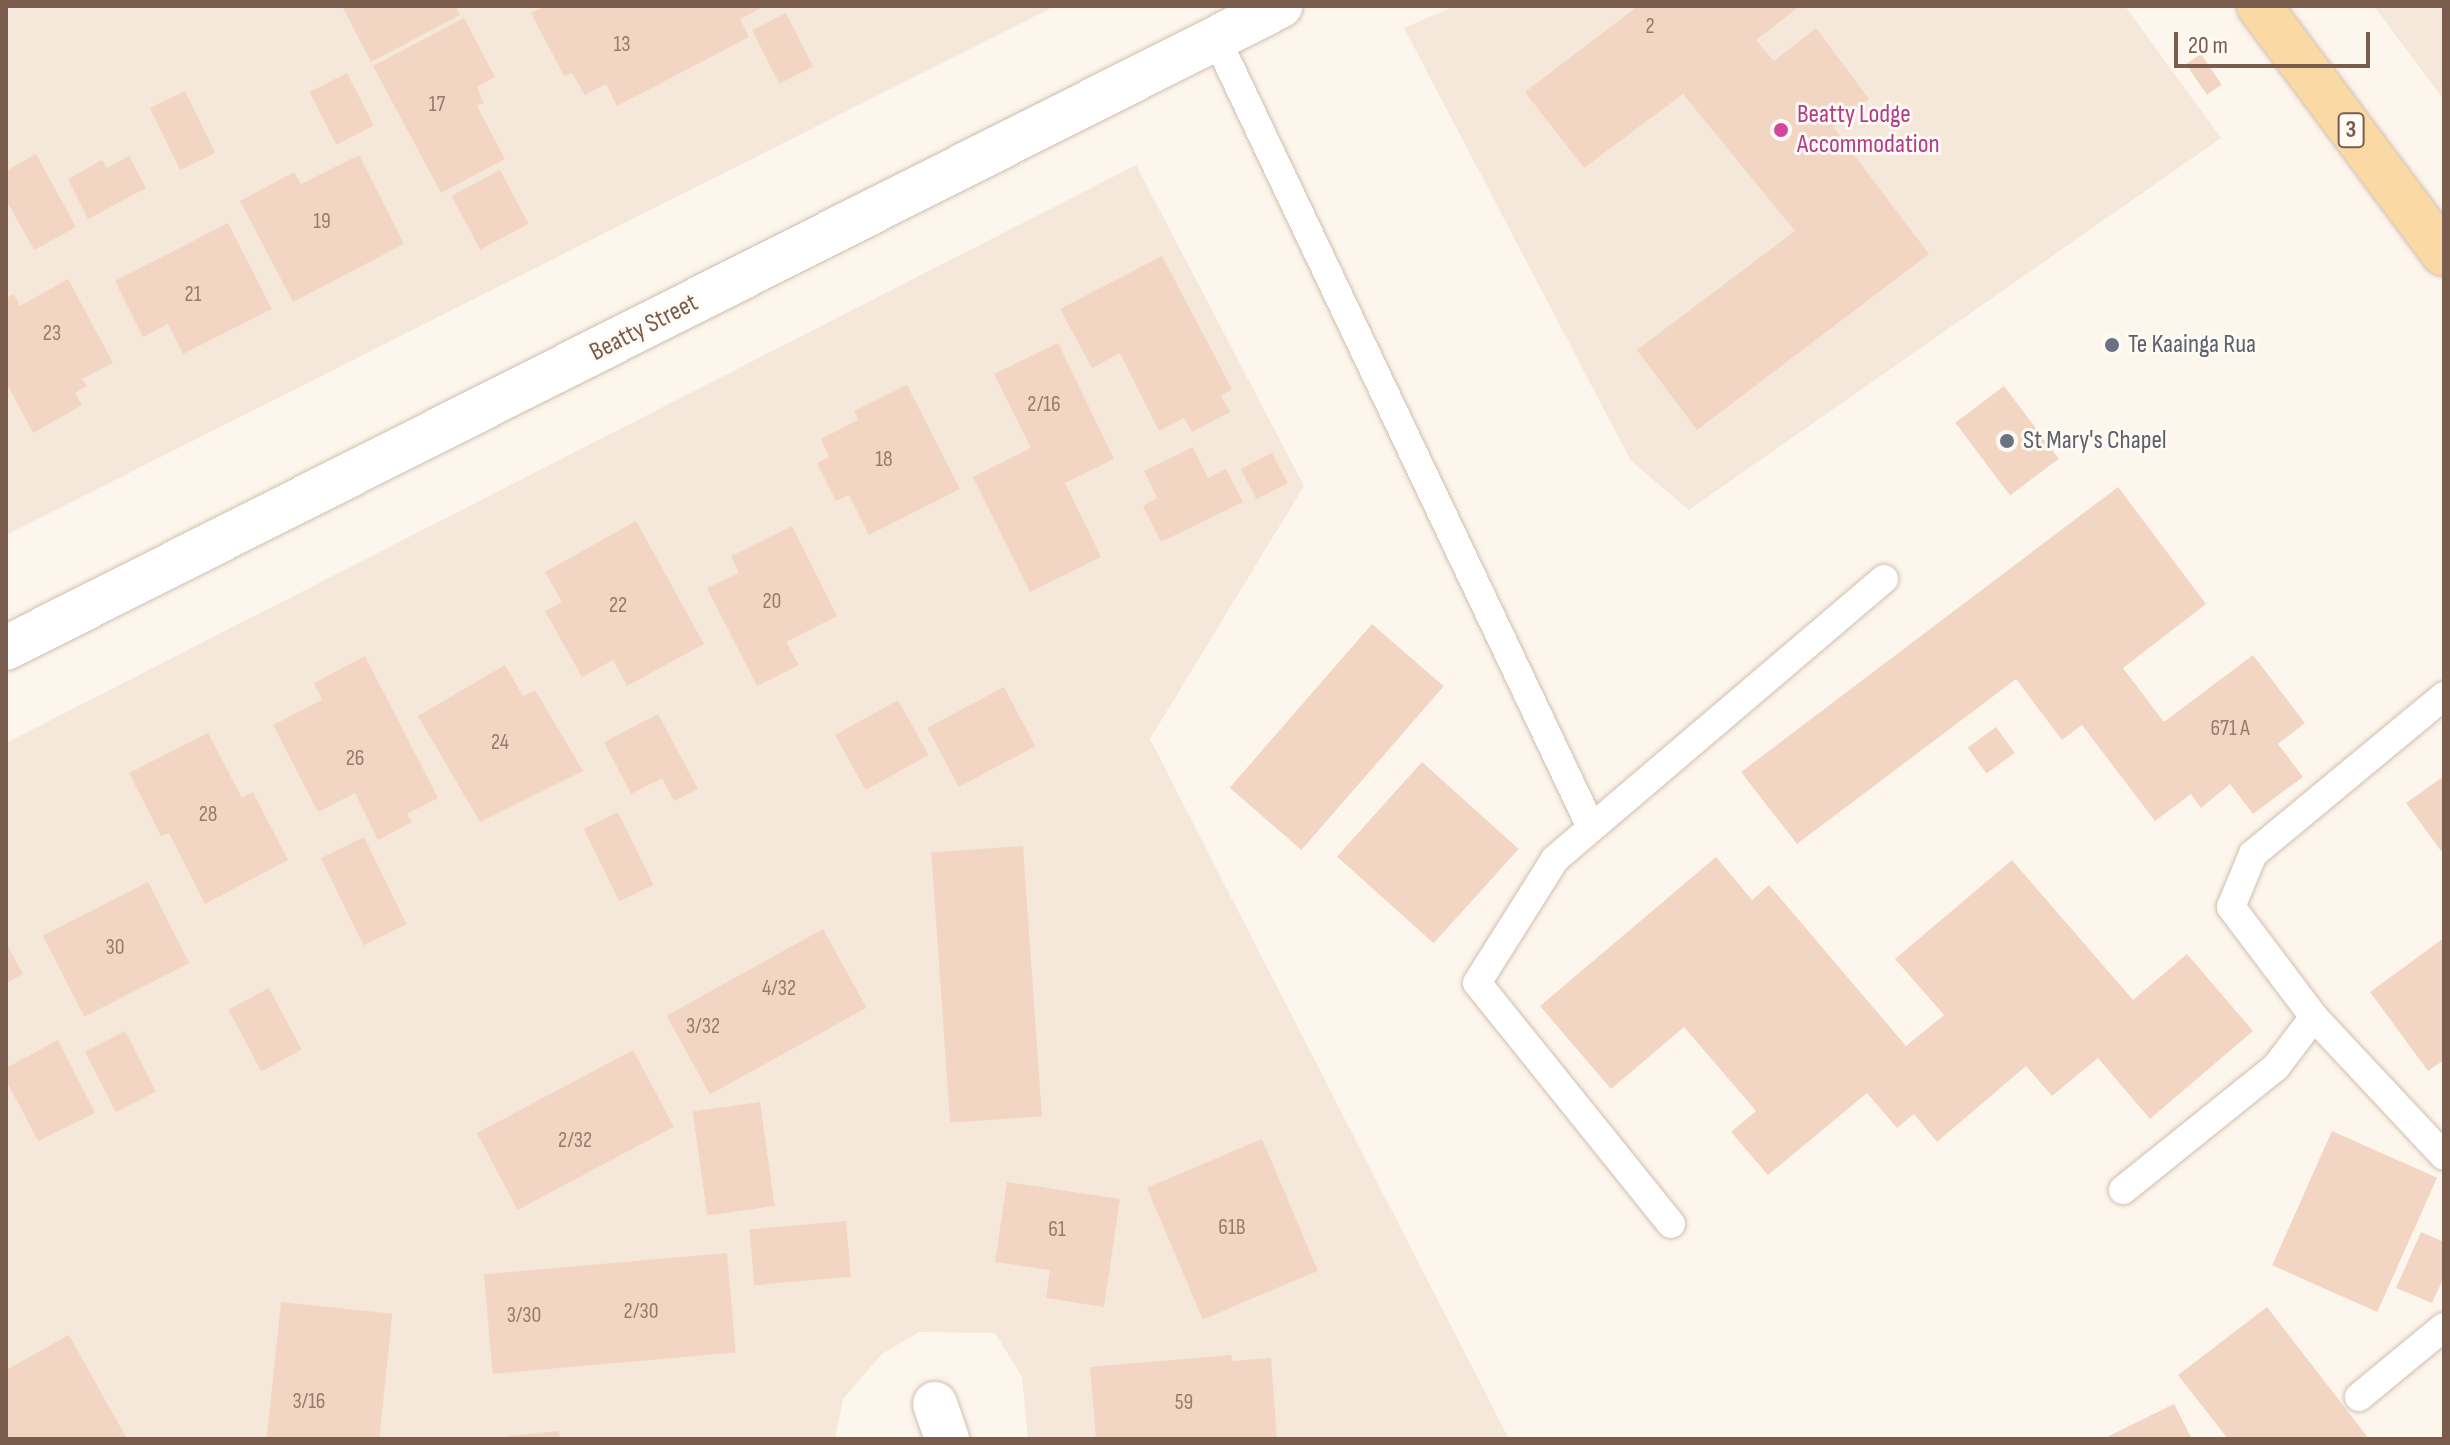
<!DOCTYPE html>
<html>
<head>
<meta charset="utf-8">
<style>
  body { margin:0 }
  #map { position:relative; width:2450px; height:1445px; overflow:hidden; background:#fdf6ec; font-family:"Sofia Sans Condensed",sans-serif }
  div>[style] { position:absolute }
  .residential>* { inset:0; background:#f5e8da }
  .building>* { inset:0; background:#f3d5c3; transform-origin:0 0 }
  .roads { filter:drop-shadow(0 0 2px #d1beb0) drop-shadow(0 0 2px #d1beb0) }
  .service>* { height:28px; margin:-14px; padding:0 14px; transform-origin:14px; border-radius:14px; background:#fff }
  .minor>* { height:44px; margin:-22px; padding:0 22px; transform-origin:22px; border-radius:22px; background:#fff }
  .primary>* { height:44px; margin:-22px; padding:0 22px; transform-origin:22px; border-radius:22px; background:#fbd9a5 }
  .dots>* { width:22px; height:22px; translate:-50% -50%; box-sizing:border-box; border:4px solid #fffaf3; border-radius:50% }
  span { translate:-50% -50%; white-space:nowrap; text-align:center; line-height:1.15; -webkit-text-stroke:6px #fffaf3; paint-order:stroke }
  .number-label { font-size:22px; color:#987a6a }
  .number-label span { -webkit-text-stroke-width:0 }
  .shield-label span { padding:2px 6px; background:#fffaf3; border:2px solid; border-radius:6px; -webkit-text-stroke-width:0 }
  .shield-label { font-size:24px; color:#7a5c4d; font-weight:700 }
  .hotel-label { font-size:26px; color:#b23c85 }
  .left { translate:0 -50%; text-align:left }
  .street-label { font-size:26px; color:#7a5c4d }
  .worship-label { font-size:26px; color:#5b616d }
  .frame { position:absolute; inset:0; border:8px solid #7a5c4d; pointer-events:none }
  .scale { position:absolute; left:2174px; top:32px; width:196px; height:36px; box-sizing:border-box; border:4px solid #7a5c4d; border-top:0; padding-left:10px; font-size:24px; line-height:28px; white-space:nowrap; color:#7a5c4d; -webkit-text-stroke:6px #fffaf3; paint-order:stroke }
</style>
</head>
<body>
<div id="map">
  <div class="residential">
    <div style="clip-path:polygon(6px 6px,1055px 6px,6px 535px)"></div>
    <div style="clip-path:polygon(1455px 6px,2125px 6px,2221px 138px,1689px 510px,1631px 461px,1404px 28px)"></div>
    <div style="clip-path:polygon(2374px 6px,2444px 6px,2444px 100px)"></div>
    <div style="clip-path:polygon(1136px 165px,1304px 486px,1150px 739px,1509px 1439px,1028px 1439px,1022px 1377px,995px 1333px,919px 1332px,882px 1354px,843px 1399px,835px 1439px,6px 1439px,6px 743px)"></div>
  </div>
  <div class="building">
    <div style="clip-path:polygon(342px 6px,455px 6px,460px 15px,371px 62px)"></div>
    <div style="clip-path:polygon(545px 6px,765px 6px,740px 19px,749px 37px,617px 106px,606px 84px,585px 95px,572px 73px,564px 76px,531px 13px)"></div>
    <div style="clip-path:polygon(1638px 6px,1800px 6px,1756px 40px,1774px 61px,1816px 28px,1869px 99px,1833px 127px,1929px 254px,1697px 430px,1637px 350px,1795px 231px,1683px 94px,1584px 168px,1525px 92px)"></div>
    <div style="left:786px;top:13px;width:60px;height:38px;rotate:63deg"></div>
    <div style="clip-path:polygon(464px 18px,495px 77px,477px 87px,484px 103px,477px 106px,505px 159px,441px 193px,373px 66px)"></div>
    <div style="left:2201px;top:54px;width:37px;height:18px;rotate:56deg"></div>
    <div style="left:347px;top:73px;width:59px;height:42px;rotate:63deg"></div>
    <div style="left:185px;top:91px;width:69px;height:39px;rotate:64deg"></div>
    <div style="clip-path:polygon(36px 154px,76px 227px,34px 250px,6px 200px,6px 171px)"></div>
    <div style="clip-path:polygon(359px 155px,404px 244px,293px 302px,240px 201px,294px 172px,301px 184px)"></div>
    <div style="clip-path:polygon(129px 156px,146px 188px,88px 219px,68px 179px,102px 160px,107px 168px)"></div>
    <div style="left:500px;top:170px;width:61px;height:55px;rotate:62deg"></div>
    <div style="clip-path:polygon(228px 223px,272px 309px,183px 354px,168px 324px,143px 337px,115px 281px)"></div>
    <div style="clip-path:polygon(1162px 256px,1232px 389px,1221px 396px,1230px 412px,1192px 432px,1184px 418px,1159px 431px,1120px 353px,1092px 368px,1060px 309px)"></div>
    <div style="clip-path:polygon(68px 279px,113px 363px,82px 379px,87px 386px,75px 393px,82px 405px,33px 433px,6px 382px,6px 298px,14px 294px,20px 306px)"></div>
    <div style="clip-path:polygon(1058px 343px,1114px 459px,1065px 483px,1101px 557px,1030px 592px,973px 477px,1031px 448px,994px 374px)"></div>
    <div style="clip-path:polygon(907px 385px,960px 489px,869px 535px,849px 495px,836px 501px,817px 463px,829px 457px,821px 439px,858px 420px,854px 411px)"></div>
    <div style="left:2004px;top:386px;width:91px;height:61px;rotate:53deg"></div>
    <div style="clip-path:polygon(1193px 447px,1208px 478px,1226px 469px,1243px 502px,1161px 542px,1143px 506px,1157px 498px,1144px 471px)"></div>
    <div style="left:1272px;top:453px;width:34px;height:35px;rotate:63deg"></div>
    <div style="clip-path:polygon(2118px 487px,2206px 604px,2123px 668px,2164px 722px,2253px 655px,2305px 723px,2278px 744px,2303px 777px,2253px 814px,2230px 784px,2201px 808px,2191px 794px,2155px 821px,2082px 725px,2062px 740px,2016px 679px,1797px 844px,1741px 772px)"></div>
    <div style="clip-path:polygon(636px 521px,704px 644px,627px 686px,613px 660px,582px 677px,545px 611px,562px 602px,545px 572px)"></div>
    <div style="clip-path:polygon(792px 526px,837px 616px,786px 642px,799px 665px,757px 686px,707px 588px,739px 573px,731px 556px)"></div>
    <div style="left:1372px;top:624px;width:95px;height:217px;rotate:41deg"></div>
    <div style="clip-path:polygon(365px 656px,438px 798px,407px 814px,412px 822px,378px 840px,355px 793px,318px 812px,273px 725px,322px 700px,314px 683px)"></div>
    <div style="clip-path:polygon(505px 665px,523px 696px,535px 690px,583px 771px,480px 822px,418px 716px)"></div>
    <div style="left:1004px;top:687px;width:67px;height:87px;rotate:62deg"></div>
    <div style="left:898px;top:700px;width:63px;height:72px;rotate:61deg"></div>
    <div style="clip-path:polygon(658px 714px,698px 789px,674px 801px,662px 778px,631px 794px,604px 742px)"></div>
    <div style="left:1996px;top:727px;width:32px;height:35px;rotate:54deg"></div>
    <div style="clip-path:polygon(208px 733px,242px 798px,253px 792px,288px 860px,205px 904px,169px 833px,161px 836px,129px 773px)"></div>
    <div style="left:1422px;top:762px;width:130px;height:127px;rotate:42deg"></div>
    <div style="clip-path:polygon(2444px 776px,2444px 855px,2406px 803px)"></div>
    <div style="left:618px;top:812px;width:81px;height:38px;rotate:64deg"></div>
    <div style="left:364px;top:837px;width:97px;height:48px;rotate:64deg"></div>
    <div style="left:1023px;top:846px;width:271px;height:92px;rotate:86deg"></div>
    <div style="clip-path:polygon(1716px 857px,1752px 900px,1769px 885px,1906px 1046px,1944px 1015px,1895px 959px,2012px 860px,2133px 1000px,2187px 954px,2253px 1031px,2150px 1119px,2098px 1058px,2052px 1096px,2026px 1066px,1937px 1142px,1914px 1114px,1897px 1128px,1867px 1093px,1768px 1175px,1731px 1132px,1756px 1111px,1684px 1027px,1611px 1089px,1540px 1006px)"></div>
    <div style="left:148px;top:882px;width:91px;height:118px;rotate:63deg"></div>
    <div style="left:823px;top:929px;width:90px;height:179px;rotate:61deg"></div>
    <div style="clip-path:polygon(2444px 938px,2444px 1060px,2428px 1071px,2370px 992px)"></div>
    <div style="clip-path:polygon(6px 943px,23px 974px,6px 983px)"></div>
    <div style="left:269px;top:988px;width:70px;height:46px;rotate:62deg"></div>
    <div style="left:125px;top:1031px;width:68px;height:45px;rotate:63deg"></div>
    <div style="clip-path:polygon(58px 1040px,95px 1113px,38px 1141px,6px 1080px,6px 1068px)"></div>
    <div style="left:633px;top:1050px;width:87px;height:177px;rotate:62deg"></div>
    <div style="left:760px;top:1102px;width:105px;height:68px;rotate:82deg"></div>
    <div style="left:2332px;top:1131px;width:115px;height:147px;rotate:24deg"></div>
    <div style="left:1262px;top:1139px;width:143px;height:125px;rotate:67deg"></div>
    <div style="clip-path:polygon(1007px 1182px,1120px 1199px,1104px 1307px,1046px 1298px,1050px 1270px,995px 1262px)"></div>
    <div style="left:846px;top:1221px;width:56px;height:97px;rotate:85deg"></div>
    <div style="clip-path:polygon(2421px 1232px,2444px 1242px,2444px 1277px,2432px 1303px,2396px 1288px)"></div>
    <div style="left:727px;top:1253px;width:100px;height:244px;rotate:85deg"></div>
    <div style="left:281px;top:1302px;width:112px;height:138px;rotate:6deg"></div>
    <div style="clip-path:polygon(2267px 1307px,2369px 1439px,2228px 1439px,2178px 1375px)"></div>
    <div style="clip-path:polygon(69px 1335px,127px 1439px,7px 1439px,6px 1370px)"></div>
    <div style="clip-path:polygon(1231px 1355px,1232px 1361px,1271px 1358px,1277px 1439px,1096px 1439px,1090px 1367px)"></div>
    <div style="clip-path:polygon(2174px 1404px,2192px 1439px,2103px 1439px)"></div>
    <div style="clip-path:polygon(559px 1431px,560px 1439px,510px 1439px,509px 1436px)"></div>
  </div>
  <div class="roads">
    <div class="service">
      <div style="left:1217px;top:40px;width:869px;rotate:64.58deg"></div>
      <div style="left:2314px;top:1017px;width:190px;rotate:46.9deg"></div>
      <div style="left:2123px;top:1190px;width:196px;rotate:-38.8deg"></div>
      <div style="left:2276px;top:1067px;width:63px;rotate:-52.8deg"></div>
      <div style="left:2314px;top:1017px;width:138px;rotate:-127deg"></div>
      <div style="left:2231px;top:907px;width:57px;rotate:-67.5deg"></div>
      <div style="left:2253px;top:854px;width:248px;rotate:-39.6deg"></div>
      <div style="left:1671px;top:1224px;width:309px;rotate:-128.8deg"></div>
      <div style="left:1477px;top:983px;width:146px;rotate:-57.8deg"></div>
      <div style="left:1555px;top:859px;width:432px;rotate:-40.4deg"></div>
      <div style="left:2359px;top:1397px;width:110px;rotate:-39.5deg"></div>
    </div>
    <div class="minor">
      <div style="left:6px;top:648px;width:1427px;rotate:-26.74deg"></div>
      <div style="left:935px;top:1404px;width:37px;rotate:71deg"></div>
    </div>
    <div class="primary">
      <div style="left:2259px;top:6px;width:309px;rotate:53.3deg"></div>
    </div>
  </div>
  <div class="dots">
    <div style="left:1781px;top:130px;background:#d1479c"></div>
    <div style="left:2112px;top:345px;background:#6b7280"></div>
    <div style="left:2007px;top:441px;background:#6b7280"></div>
  </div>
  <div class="number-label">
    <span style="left:1650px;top:27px">2</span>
    <span style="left:622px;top:45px">13</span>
    <span style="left:437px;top:105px">17</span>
    <span style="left:322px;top:222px">19</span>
    <span style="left:193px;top:295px">21</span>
    <span style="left:52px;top:334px">23</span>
    <span style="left:1044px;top:405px">2/16</span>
    <span style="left:884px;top:460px">18</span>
    <span style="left:772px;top:602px">20</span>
    <span style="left:618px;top:606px">22</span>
    <span style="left:2230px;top:729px">671 A</span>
    <span style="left:500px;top:743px">24</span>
    <span style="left:355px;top:759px">26</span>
    <span style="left:208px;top:815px">28</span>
    <span style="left:115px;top:948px">30</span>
    <span style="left:779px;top:989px">4/32</span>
    <span style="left:703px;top:1027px">3/32</span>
    <span style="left:575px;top:1141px">2/32</span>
    <span style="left:1232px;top:1228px">61B</span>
    <span style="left:1057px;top:1230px">61</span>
    <span style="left:641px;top:1312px">2/30</span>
    <span style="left:524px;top:1316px">3/30</span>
    <span style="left:309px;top:1402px">3/16</span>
    <span style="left:1184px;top:1403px">59</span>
  </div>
  <div class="shield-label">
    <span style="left:2351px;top:130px">3</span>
  </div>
  <div class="hotel-label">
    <span class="left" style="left:1797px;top:130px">Beatty Lodge<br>Accommodation</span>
  </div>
  <div class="street-label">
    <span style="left:644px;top:328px;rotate:-27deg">Beatty Street</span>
  </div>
  <div class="worship-label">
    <span class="left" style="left:2128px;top:345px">Te Kaainga Rua</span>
    <span class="left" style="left:2023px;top:441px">St Mary's Chapel</span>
  </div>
  <div class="frame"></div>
  <div class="scale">20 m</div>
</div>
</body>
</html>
